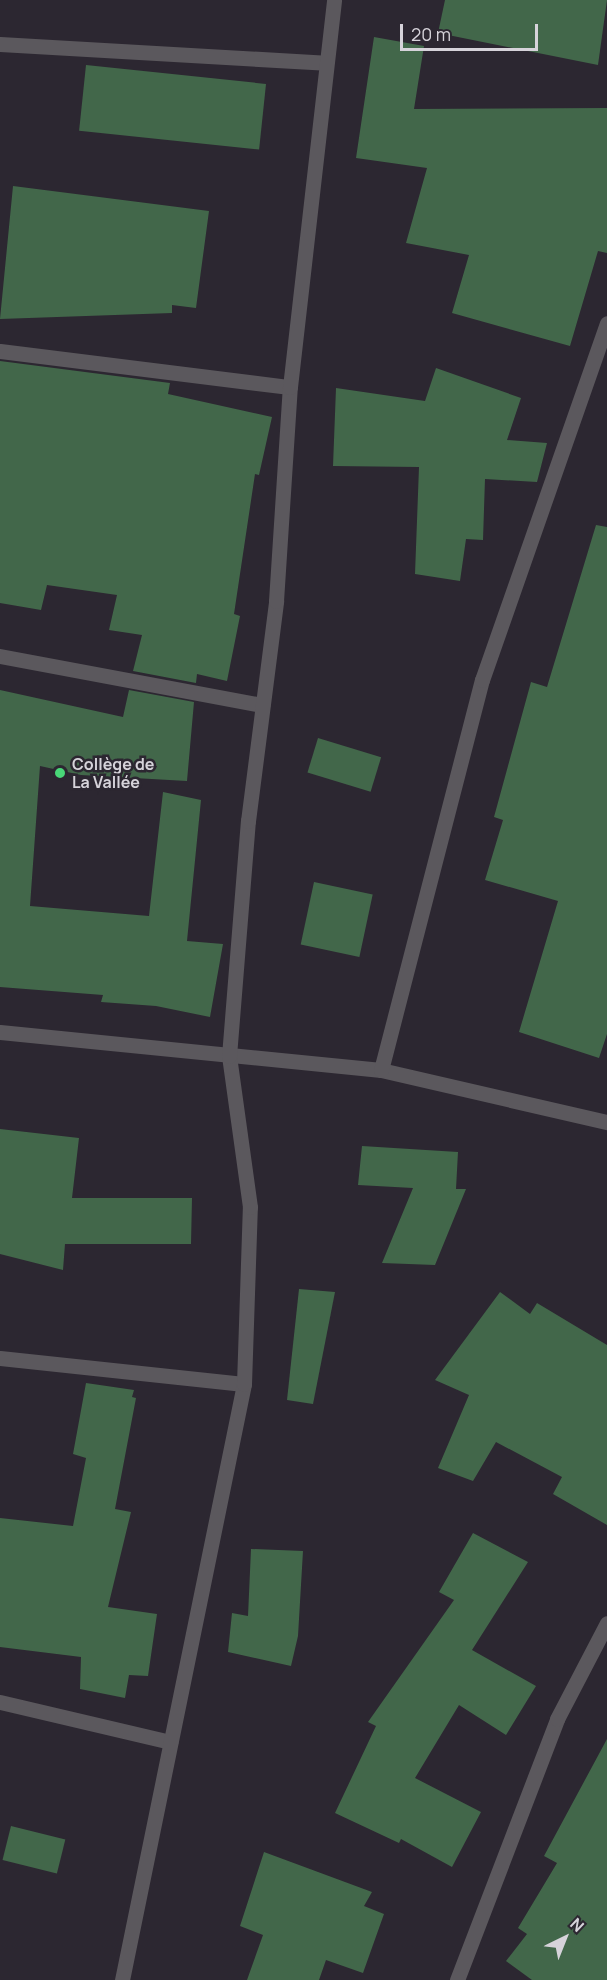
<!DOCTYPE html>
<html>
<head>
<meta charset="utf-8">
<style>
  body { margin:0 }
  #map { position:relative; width:607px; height:1980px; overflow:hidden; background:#2c2731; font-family:Manrope,sans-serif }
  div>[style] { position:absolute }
  .building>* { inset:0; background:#42674a; transform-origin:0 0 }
  .street>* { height:15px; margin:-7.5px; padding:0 7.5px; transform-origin:7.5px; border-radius:7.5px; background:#5b585d }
  .dots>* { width:16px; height:16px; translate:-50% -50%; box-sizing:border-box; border:3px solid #2c2731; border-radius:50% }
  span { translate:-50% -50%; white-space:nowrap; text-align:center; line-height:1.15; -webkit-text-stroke:5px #2c2731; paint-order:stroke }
  .poi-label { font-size:16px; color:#d6d3da; font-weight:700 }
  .left { translate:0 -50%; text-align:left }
  .north { position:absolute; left:535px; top:1908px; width:60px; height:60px; -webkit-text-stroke:4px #2c2731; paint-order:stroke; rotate:43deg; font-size:16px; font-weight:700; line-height:24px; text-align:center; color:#d6d3da }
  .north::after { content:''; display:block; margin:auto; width:21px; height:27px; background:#d6d3da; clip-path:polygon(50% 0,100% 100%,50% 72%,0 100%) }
  .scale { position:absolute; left:400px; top:24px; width:138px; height:27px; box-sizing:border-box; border:3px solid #d6d3da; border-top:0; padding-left:8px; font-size:18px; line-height:21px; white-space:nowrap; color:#d6d3da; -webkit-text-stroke:4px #2c2731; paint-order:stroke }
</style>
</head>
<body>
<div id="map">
  <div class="building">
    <div style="clip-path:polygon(445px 0,607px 0,598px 65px,438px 33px)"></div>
    <div style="clip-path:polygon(374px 37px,424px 46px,414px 109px,607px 108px,607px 253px,598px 251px,570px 346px,452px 313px,469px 255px,406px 243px,427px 168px,356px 158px)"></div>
    <div style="left:86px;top:65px;width:181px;height:66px;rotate:6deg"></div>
    <div style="clip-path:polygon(13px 186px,209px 211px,196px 308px,172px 305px,172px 313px,0 319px)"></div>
    <div style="clip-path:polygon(0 361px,170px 383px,168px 394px,272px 417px,259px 475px,255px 474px,234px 614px,240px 616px,227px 681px,197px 674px,196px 683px,133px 671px,142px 635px,109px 630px,117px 595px,47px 585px,41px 610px,0 603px)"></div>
    <div style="clip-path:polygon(436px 368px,521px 398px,507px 440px,547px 443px,537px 482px,485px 479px,483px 540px,466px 539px,460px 581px,415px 574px,419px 467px,333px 466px,336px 388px,425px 401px)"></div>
    <div style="clip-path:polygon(596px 525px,607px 527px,607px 1034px,599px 1058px,519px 1032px,558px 901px,485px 880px,503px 820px,494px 817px,531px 682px,547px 687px)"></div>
    <div style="clip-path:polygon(0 690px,123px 717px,129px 690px,194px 702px,187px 781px,81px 775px,40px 766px,30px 906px,149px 916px,163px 792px,201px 800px,187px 941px,223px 944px,210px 1017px,156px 1006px,101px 1002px,103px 995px,0 987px)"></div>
    <div style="left:318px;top:738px;width:66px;height:36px;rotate:17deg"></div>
    <div style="left:314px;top:882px;width:60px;height:64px;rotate:12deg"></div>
    <div style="clip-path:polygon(0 1129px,79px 1138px,72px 1198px,192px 1198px,191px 1244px,65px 1244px,63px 1270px,0 1254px)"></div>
    <div style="clip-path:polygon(362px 1146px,458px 1152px,456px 1189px,466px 1189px,435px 1265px,382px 1263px,413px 1188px,358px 1185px)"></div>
    <div style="clip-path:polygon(299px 1289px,335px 1292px,313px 1404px,287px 1400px)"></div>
    <div style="clip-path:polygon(500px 1292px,530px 1314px,537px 1303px,607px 1345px,607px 1525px,553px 1494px,562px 1477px,496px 1442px,473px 1481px,438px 1468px,469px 1395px,435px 1380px)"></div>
    <div style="clip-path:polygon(86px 1383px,134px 1390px,132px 1397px,136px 1398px,115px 1509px,131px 1512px,108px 1607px,157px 1614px,148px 1676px,129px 1675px,125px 1698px,80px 1689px,81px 1657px,0 1647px,0 1518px,73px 1526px,86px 1458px,73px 1454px)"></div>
    <div style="clip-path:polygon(473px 1533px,528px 1562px,472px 1650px,536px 1686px,506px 1735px,459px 1705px,415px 1778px,481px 1812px,452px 1867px,401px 1839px,399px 1843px,335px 1813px,376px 1726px,368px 1722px,454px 1600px,439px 1592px)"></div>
    <div style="clip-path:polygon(251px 1549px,303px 1551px,298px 1636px,291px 1666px,228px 1652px,232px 1613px,248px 1616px)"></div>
    <div style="clip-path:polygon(607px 1739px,607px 1980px,532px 1980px,506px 1961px,527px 1934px,518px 1928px,557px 1863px,544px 1856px)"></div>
    <div style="left:11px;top:1826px;width:56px;height:35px;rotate:14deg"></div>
    <div style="clip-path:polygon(264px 1852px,372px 1892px,364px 1906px,384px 1914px,363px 1973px,326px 1960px,319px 1980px,247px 1980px,263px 1935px,240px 1926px)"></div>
  </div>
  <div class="street">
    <div style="left:0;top:44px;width:326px;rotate:3.3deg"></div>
    <div style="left:0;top:351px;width:292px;rotate:7.1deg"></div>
    <div style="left:0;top:656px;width:267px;rotate:10.6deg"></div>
    <div style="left:0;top:1032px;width:383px;rotate:5.7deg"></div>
    <div style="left:381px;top:1070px;width:232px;rotate:13deg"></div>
    <div style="left:381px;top:1070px;width:403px;rotate:-75.5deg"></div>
    <div style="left:482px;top:680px;width:378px;rotate:-70.7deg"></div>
    <div style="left:0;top:1358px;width:245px;rotate:6.1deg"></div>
    <div style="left:0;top:1702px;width:175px;rotate:13.2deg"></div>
    <div style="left:122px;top:1980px;width:608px;rotate:-78.43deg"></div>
    <div style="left:244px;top:1384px;width:177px;rotate:-88.1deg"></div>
    <div style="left:250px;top:1207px;width:152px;rotate:-97.9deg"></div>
    <div style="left:229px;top:1056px;width:236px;rotate:-85.4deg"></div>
    <div style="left:248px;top:821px;width:222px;rotate:-82.7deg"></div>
    <div style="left:276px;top:601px;width:214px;rotate:-86.3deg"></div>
    <div style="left:290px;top:387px;width:389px;rotate:-83.5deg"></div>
    <div style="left:457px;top:1980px;width:280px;rotate:-69deg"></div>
    <div style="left:557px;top:1719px;width:108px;rotate:-62.5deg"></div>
  </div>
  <div class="dots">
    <div style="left:60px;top:773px;background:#49d778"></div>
  </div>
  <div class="poi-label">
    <span class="left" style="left:72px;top:773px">Collège de<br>La Vallée</span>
  </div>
  <div class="north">N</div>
  <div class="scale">20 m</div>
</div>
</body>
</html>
